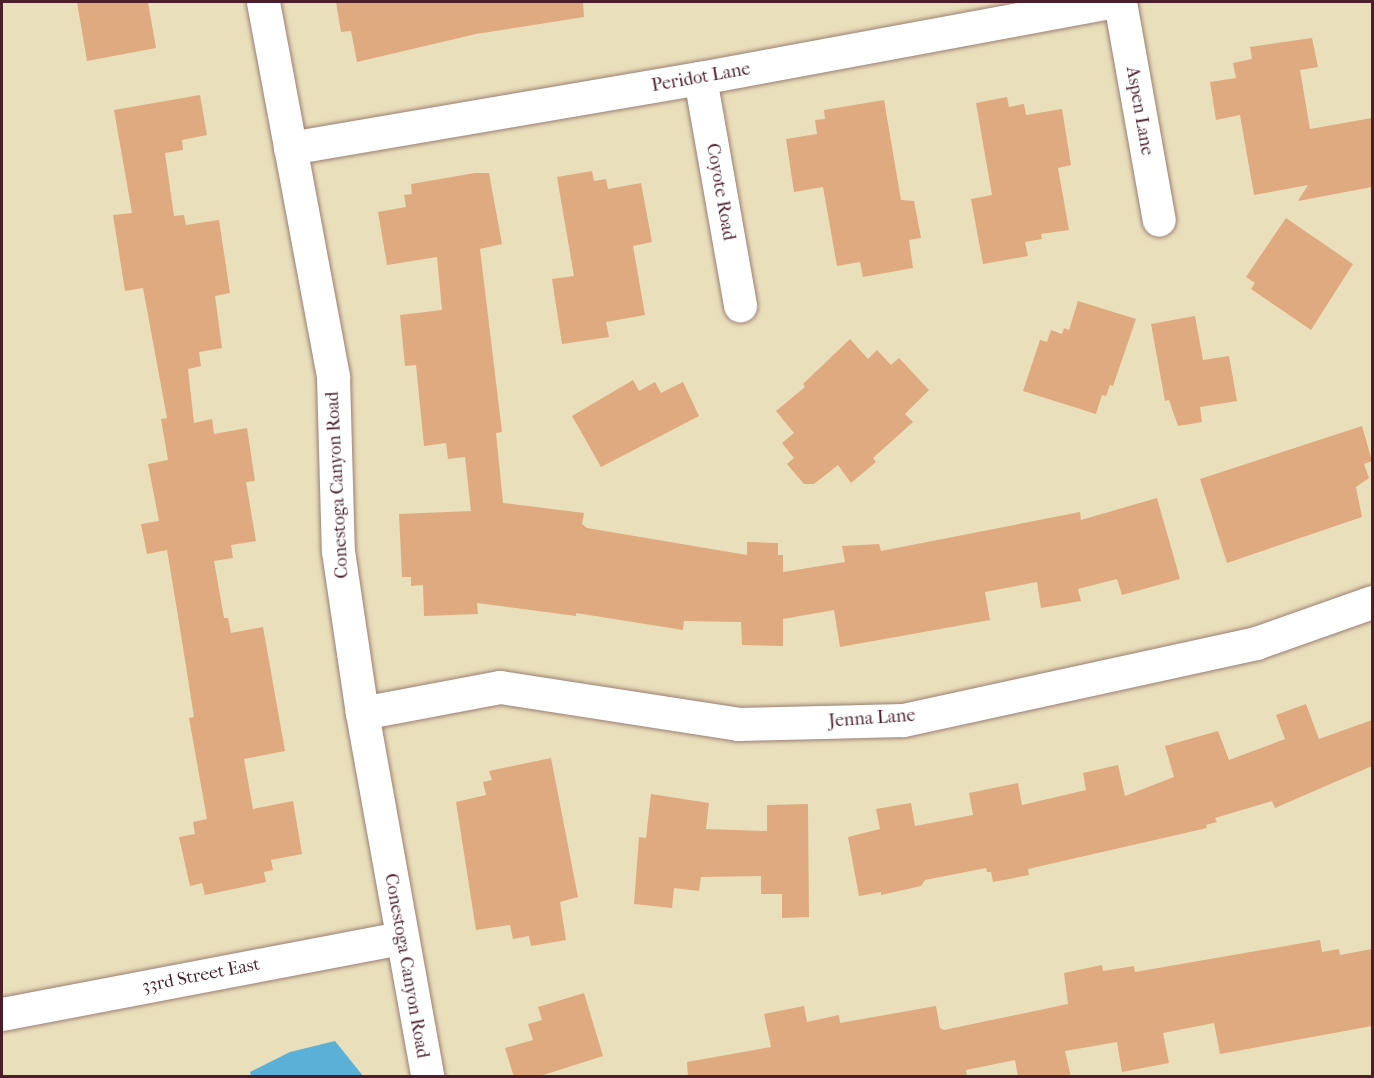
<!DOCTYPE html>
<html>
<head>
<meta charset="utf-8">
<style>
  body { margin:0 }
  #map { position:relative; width:1374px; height:1078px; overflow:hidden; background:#eadfbb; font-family:"IM FELL French Canon",serif }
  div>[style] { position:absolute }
  .water>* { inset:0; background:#5ab0d6 }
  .building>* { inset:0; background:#dfaa80 }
  .roads { filter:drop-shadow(0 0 2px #9a7f73) drop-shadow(0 0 2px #9a7f73) }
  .minor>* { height:33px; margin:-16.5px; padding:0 16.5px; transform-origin:16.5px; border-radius:16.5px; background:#fff }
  span { translate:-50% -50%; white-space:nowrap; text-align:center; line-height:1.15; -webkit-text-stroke:4.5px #fff; paint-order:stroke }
  .street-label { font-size:18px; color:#4a1f2b }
  .frame { position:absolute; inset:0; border:3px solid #4a1f2b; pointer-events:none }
</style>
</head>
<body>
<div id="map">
  <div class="water">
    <div style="clip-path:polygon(335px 1041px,363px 1076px,251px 1076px,250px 1072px,290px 1052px)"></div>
  </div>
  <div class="building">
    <div style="clip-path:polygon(77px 2px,148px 2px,156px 48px,87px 61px)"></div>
    <div style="clip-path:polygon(336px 2px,583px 2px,584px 17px,476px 34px,357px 62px,351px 31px,341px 32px)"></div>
    <div style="clip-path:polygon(1312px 38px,1318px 67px,1300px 70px,1310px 129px,1372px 118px,1372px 187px,1298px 201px,1308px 185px,1254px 195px,1240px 115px,1216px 120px,1210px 82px,1236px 78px,1233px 63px,1252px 59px,1250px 47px)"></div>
    <div style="clip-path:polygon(200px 95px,207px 135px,182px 140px,183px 150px,165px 153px,174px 216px,184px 215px,186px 225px,219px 220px,230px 293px,215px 296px,222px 348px,199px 352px,201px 366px,188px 369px,194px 423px,212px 419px,214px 434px,247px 428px,255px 481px,246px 482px,256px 541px,231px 545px,233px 558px,214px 561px,224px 618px,228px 618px,231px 633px,263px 627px,285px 751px,244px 759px,253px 809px,293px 801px,302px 854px,271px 860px,273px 870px,264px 872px,266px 882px,205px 895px,202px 883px,190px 886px,179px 837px,195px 834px,193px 822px,207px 819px,189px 718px,194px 717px,178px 616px,167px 550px,147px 554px,141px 524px,159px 521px,148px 464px,168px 460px,161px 419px,167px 418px,143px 288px,125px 291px,113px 215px,132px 213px,114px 110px)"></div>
    <div style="clip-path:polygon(1007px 97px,1009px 107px,1024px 104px,1026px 115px,1062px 109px,1071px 165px,1058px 168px,1069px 230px,1041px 234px,1042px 239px,1025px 242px,1028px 256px,983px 264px,971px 199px,992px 195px,976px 103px)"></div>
    <div style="clip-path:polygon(884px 100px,901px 200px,914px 201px,921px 238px,909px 240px,913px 268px,863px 277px,860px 262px,837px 266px,823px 187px,794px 192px,786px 139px,817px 134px,815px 120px,825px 119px,824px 110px)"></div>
    <div style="clip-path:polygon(592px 171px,594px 181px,606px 179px,608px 189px,641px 183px,652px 242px,633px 246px,645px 315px,606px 322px,609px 337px,562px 344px,552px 279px,574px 276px,557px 177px)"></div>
    <div style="clip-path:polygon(475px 173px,489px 173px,502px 244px,480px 249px,502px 432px,496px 433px,503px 503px,584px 513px,582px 524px,587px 528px,747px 555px,747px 542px,778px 543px,778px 555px,783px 555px,783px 572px,845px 562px,842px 546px,879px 544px,881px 551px,1080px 512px,1081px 520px,1157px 498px,1180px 579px,1122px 595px,1117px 579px,1078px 589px,1081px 601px,1041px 608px,1037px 582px,985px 592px,990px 620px,840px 647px,834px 610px,783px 619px,783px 646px,742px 645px,741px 622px,684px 621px,683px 630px,576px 613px,576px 616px,477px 603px,478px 614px,424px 616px,423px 585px,411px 586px,411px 577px,402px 577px,399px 514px,471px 511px,465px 457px,448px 459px,446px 443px,424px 446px,416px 365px,405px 366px,400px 315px,442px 310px,437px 257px,387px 265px,378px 212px,406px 207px,404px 195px,412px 194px,411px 184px)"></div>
    <div style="clip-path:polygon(1286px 218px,1353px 264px,1311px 330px,1251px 289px,1255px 283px,1246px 277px)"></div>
    <div style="clip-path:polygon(1078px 301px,1136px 319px,1113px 386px,1110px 385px,1106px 396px,1102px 395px,1096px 414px,1023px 391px,1040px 340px,1047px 342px,1051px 330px,1062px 334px,1064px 328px,1069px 330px)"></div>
    <div style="clip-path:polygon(1195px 316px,1203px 360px,1229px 356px,1237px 401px,1200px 407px,1202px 422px,1178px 426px,1169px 400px,1165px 401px,1151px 324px)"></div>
    <div style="clip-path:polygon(850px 339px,868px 359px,877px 350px,891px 365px,899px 358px,929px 390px,905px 414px,913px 422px,873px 458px,876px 462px,851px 483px,838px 465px,814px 484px,804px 484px,787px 464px,794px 458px,782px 443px,794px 433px,776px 411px,805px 387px,803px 384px)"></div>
    <div style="clip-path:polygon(633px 380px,639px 391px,655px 382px,661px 393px,683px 382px,699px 416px,601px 467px,572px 416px)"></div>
    <div style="clip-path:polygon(1362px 426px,1372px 461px,1364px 464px,1369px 478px,1356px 487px,1362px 517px,1227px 563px,1200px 479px)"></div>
    <div style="clip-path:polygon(1306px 704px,1319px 739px,1372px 720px,1372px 766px,1275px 808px,1272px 801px,1215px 818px,1217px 822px,1206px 825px,1207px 828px,1028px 869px,1029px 875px,993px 882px,991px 872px,987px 872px,986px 868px,925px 880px,921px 886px,881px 895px,881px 892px,859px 896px,848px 837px,880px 829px,876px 809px,911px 803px,915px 826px,973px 815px,969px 793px,1018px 783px,1022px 805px,1086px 790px,1083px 773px,1118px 765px,1125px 796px,1174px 777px,1165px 746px,1218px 731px,1229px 760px,1285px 739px,1276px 715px)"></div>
    <div style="clip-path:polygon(551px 758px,578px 897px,560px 902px,566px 940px,531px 946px,529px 936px,513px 939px,510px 925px,476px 930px,456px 802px,486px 795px,483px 782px,492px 780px,489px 771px)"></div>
    <div style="clip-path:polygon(651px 794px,709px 803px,706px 829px,767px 831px,767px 805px,808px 804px,809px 917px,782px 918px,782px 894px,761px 894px,761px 876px,701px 877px,699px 891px,674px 888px,672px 908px,634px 904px,639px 837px,646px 838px)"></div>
    <div style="clip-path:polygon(1320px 940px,1322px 952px,1339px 949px,1340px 955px,1372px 949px,1372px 1026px,1220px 1054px,1214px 1023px,1163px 1033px,1169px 1063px,1122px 1072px,1117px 1042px,1065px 1051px,1071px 1077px,1018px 1077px,1015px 1060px,966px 1070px,967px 1077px,688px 1077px,687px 1062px,771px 1047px,764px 1014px,804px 1006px,807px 1022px,839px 1015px,840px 1023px,936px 1006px,940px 1028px,944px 1030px,1068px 1004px,1064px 973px,1102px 965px,1103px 971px,1134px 966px,1135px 972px)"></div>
    <div style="clip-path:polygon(584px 993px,603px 1056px,537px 1077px,514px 1077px,505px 1048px,533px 1040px,528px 1024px,542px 1020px,538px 1007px)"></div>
  </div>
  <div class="roads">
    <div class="minor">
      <div style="left:263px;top:2px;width:381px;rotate:79.4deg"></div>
      <div style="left:333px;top:377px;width:174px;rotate:88.4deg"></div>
      <div style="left:338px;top:551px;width:164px;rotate:81.6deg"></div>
      <div style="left:362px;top:713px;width:369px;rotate:79.8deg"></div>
      <div style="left:1120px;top:2px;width:221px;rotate:79.9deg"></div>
      <div style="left:700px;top:78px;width:231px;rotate:80deg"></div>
      <div style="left:290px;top:148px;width:416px;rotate:-9.7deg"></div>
      <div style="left:700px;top:78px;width:418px;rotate:-10.5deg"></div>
      <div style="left:362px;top:713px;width:140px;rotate:-10.7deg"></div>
      <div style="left:500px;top:687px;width:241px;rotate:8.8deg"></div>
      <div style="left:738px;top:724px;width:165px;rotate:-1.4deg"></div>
      <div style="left:903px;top:720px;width:361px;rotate:-12.3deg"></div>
      <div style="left:1256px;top:643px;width:123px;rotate:-19.5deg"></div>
      <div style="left:2px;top:1014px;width:405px;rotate:-10.8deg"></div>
    </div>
  </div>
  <div class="street-label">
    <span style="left:701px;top:78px;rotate:-10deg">Peridot Lane</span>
    <span style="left:1139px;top:111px;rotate:80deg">Aspen Lane</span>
    <span style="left:720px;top:192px;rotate:80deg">Coyote Road</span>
    <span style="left:338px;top:485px;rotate:-93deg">Conestoga Canyon Road</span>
    <span style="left:872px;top:719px;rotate:-4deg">Jenna Lane</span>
    <span style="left:406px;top:966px;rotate:80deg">Conestoga Canyon Road</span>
    <span style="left:201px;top:976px;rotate:-11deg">33rd Street East</span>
  </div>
  <div class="frame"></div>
</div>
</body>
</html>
